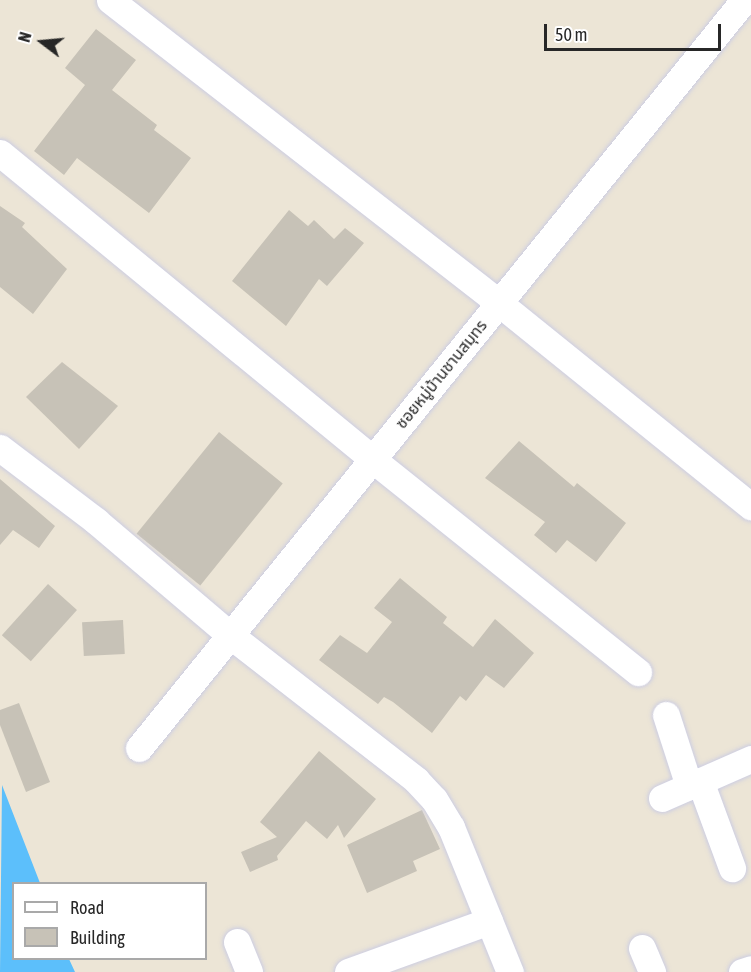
<!DOCTYPE html>
<html>
<head>
<meta charset="utf-8">
<style>
  body { margin:0 }
  #map { position:relative; width:751px; height:972px; overflow:hidden; background:#ece5d6; font-family:"Asap Condensed","Noto Sans Thai",sans-serif }
  div>[style] { position:absolute }
  .water>* { inset:0; background:#5cbffb }
  .building>* { inset:0; background:#c7c2b7; transform-origin:0 0 }
  .roads { filter:drop-shadow(0 0 2px #cccde2) drop-shadow(0 0 2px #cccde2) }
  .minor>* { height:27px; margin:-13.5px; padding:0 13.5px; transform-origin:13.5px; border-radius:13.5px; background:#fff }
  span { translate:-50% -50%; white-space:nowrap; text-align:center; line-height:1.15; -webkit-text-stroke:6px #fff; paint-order:stroke }
  .street-label { font-size:16px; color:#272727 }
  .legend { position:absolute; left:12px; top:882px; width:195px; height:78px; box-sizing:border-box; background:#fff; border:2px solid #a9a9a9; margin:0; padding:8px 10px; list-style:none; font-size:18px; color:#272727 }
  .legend li { display:flex; align-items:center; gap:12px; height:30px }
  .legend b { width:30px; border:2px solid #a9a9a9 }
  .north { position:absolute; left:12px; top:12px; width:60px; height:60px; -webkit-text-stroke:4px #fff; paint-order:stroke; rotate:286deg; font-size:16px; font-weight:700; line-height:24px; text-align:center; color:#272727 }
  .north::after { content:''; display:block; margin:auto; width:21px; height:27px; background:#272727; clip-path:polygon(50% 0,100% 100%,50% 72%,0 100%) }
  .scale { position:absolute; left:544px; top:24px; width:177px; height:27px; box-sizing:border-box; border:3px solid #272727; border-top:0; padding-left:8px; font-size:18px; line-height:21px; white-space:nowrap; color:#272727; -webkit-text-stroke:4px #fff; paint-order:stroke }
</style>
</head>
<body>
<div id="map">
  <div class="water">
    <div style="clip-path:polygon(2px 785px,40px 883px,14px 884px,14px 958px,69px 959px,75px 972px,0 972px)"></div>
  </div>
  <div class="building">
    <div style="clip-path:polygon(96px 29px,136px 60px,112px 90px,157px 125px,154px 130px,191px 158px,149px 213px,77px 158px,64px 175px,34px 151px,85px 85px,65px 68px)"></div>
    <div style="clip-path:polygon(0 206px,25px 223px,22px 227px,67px 269px,33px 314px,0 287px)"></div>
    <div style="clip-path:polygon(289px 210px,308px 226px,314px 220px,334px 239px,345px 228px,364px 243px,327px 286px,319px 279px,286px 326px,232px 281px)"></div>
    <div style="clip-path:polygon(62px 362px,118px 406px,79px 449px,26px 397px)"></div>
    <div style="left:219px;top:432px;width:82px;height:131px;rotate:39deg"></div>
    <div style="clip-path:polygon(519px 441px,574px 487px,577px 483px,626px 523px,596px 562px,567px 540px,556px 553px,534px 535px,545px 522px,485px 478px)"></div>
    <div style="clip-path:polygon(0 479px,55px 526px,39px 548px,13px 530px,0 545px)"></div>
    <div style="clip-path:polygon(400px 578px,447px 617px,443px 623px,473px 647px,495px 619px,534px 653px,504px 688px,486px 675px,466px 701px,460px 696px,432px 733px,393px 702px,384px 697px,378px 704px,319px 660px,340px 635px,367px 653px,392px 622px,374px 608px)"></div>
    <div style="left:48px;top:584px;width:39px;height:69px;rotate:42deg"></div>
    <div style="left:123px;top:620px;width:34px;height:41px;rotate:87deg"></div>
    <div style="clip-path:polygon(19px 703px,50px 782px,26px 792px,0 725px,0 710px)"></div>
    <div style="clip-path:polygon(319px 751px,376px 799px,344px 838px,338px 825px,327px 839px,306px 821px,277px 856px,278px 860px,250px 872px,241px 852px,277px 837px,260px 822px)"></div>
    <div style="clip-path:polygon(422px 810px,440px 849px,413px 861px,417px 871px,367px 893px,347px 845px)"></div>
  </div>
  <div class="roads">
    <div class="minor">
      <div style="left:110px;top:0;width:493px;rotate:37.9deg"></div>
      <div style="left:499px;top:303px;width:324px;rotate:38.9deg"></div>
      <div style="left:0;top:153px;width:482px;rotate:39.4deg"></div>
      <div style="left:372px;top:459px;width:341px;rotate:38.7deg"></div>
      <div style="left:0;top:448px;width:121px;rotate:37.2deg"></div>
      <div style="left:96px;top:521px;width:176px;rotate:40.4deg"></div>
      <div style="left:230px;top:635px;width:236px;rotate:37.9deg"></div>
      <div style="left:416px;top:780px;width:26px;rotate:47deg"></div>
      <div style="left:434px;top:799px;width:33px;rotate:59deg"></div>
      <div style="left:451px;top:827px;width:157px;rotate:67.9deg"></div>
      <div style="left:666px;top:715px;width:75px;rotate:72.1deg"></div>
      <div style="left:139px;top:748px;width:962px;rotate:-51.03deg"></div>
      <div style="left:700px;top:781px;width:93px;rotate:69.8deg"></div>
      <div style="left:662px;top:798px;width:97px;rotate:-23.7deg"></div>
      <div style="left:237px;top:942px;width:32px;rotate:68deg"></div>
      <div style="left:642px;top:948px;width:26px;rotate:67deg"></div>
      <div style="left:348px;top:972px;width:150px;rotate:-19.9deg"></div>
      <div style="left:742px;top:972px;width:9px;rotate:-18deg"></div>
    </div>
  </div>
  <div class="street-label">
    <span style="left:441px;top:374px;rotate:-51deg">ซอยหมู่บ้านชานสมุทร</span>
  </div>
  <ul class="legend">
  <li><b style="height:8px;background:#fff"></b>Road</li>
  <li><b style="height:16px;background:#c7c2b7"></b>Building</li>
  </ul>
  <div class="north">N</div>
  <div class="scale">50 m</div>
</div>
</body>
</html>
